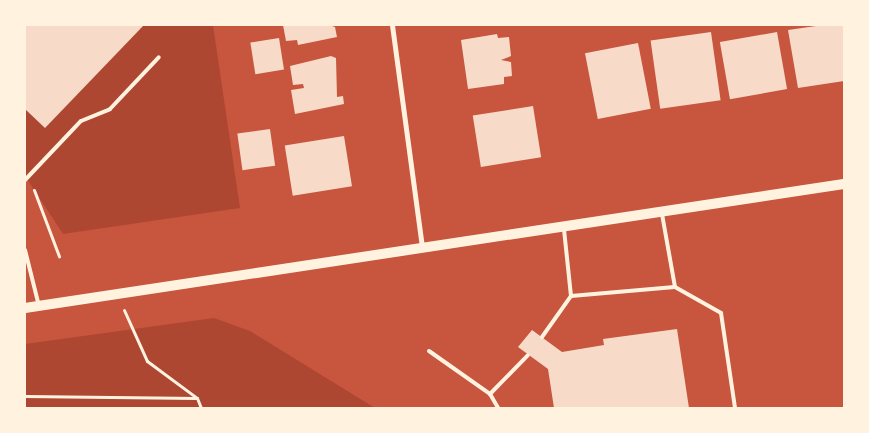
<!DOCTYPE html>
<html>
<head>
<meta charset="utf-8">
<style>
  body { margin:0 }
  #map { position:relative; width:869px; height:433px; overflow:hidden; background:#c8553d; font-family:Inter,sans-serif }
  div>[style] { position:absolute }
  .green>* { inset:0; background:#ae4732 }
  .building>* { inset:0; background:#f7dbc8; transform-origin:0 0 }
  .path>* { height:3px; margin:-1.5px; padding:0 1.5px; transform-origin:1.5px; border-radius:1.5px; background:#fff3e0 }
  .service>* { height:4px; margin:-2px; padding:0 2px; transform-origin:2px; border-radius:2px; background:#fff3e0 }
  .minor>* { height:5px; margin:-2.5px; padding:0 2.5px; transform-origin:2.5px; border-radius:2.5px; background:#fff3e0 }
  .secondary>* { height:10px; margin:-5px; padding:0 5px; transform-origin:5px; border-radius:5px; background:#fff3e0 }
  span { translate:-50% -50%; white-space:nowrap; text-align:center; line-height:1.15; -webkit-text-stroke:4px #fff3e0; paint-order:stroke }
  .frame { position:absolute; inset:0; border:26px solid #fff3e0; pointer-events:none }
</style>
</head>
<body>
<div id="map">
  <div class="green">
    <div style="clip-path:polygon(25px 25px,213px 25px,240px 208px,63px 234px,25px 176px)"></div>
    <div style="clip-path:polygon(214px 318px,250px 331px,375px 408px,25px 408px,25px 344px)"></div>
  </div>
  <div class="building">
    <div style="clip-path:polygon(25px 25px,144px 25px,45px 128px,25px 109px)"></div>
    <div style="clip-path:polygon(283px 25px,329px 25px,335px 27px,337px 37px,298px 45px,297px 40px,286px 41px)"></div>
    <div style="clip-path:polygon(823px 25px,844px 25px,844px 81px,798px 88px,788px 30px)"></div>
    <div style="left:711px;top:32px;width:69px;height:61px;rotate:82deg"></div>
    <div style="left:777px;top:32px;width:58px;height:58px;rotate:80deg"></div>
    <div style="clip-path:polygon(497px 34px,498px 38px,509px 37px,511px 56px,501px 60px,511px 62px,512px 76px,504px 77px,504px 84px,468px 89px,461px 40px)"></div>
    <div style="left:279px;top:38px;width:32px;height:29px;rotate:81deg"></div>
    <div style="left:638px;top:43px;width:67px;height:54px;rotate:79deg"></div>
    <div style="clip-path:polygon(331px 56px,336px 58px,337px 97px,343px 96px,344px 104px,295px 114px,291px 90px,304px 88px,303px 84px,293px 85px,290px 66px)"></div>
    <div style="left:533px;top:106px;width:52px;height:61px;rotate:81deg"></div>
    <div style="left:270px;top:129px;width:37px;height:33px;rotate:82deg"></div>
    <div style="left:344px;top:136px;width:51px;height:60px;rotate:81deg"></div>
    <div style="clip-path:polygon(677px 329px,689px 408px,554px 408px,548px 369px,518px 347px,532px 330px,562px 352px,604px 345px,603px 339px)"></div>
  </div>
  <div class="path">
    <div style="left:34px;top:190px;width:71px;rotate:69.3deg"></div>
    <div style="left:124px;top:310px;width:56px;rotate:65.7deg"></div>
    <div style="left:147px;top:361px;width:62px;rotate:36.5deg"></div>
    <div style="left:197px;top:398px;width:11px;rotate:68deg"></div>
    <div style="left:25px;top:396px;width:172px;rotate:0.7deg"></div>
  </div>
  <div class="service">
    <div style="left:25px;top:180px;width:81px;rotate:-46.5deg"></div>
    <div style="left:81px;top:121px;width:31px;rotate:-22deg"></div>
    <div style="left:110px;top:109px;width:71px;rotate:-46.7deg"></div>
    <div style="left:662px;top:214px;width:74px;rotate:79.9deg"></div>
    <div style="left:25px;top:250px;width:58px;rotate:76deg"></div>
    <div style="left:571px;top:296px;width:104px;rotate:-4.9deg"></div>
    <div style="left:675px;top:287px;width:53px;rotate:29.5deg"></div>
    <div style="left:721px;top:313px;width:96px;rotate:81.6deg"></div>
    <div style="left:542px;top:337px;width:50px;rotate:-54.7deg"></div>
    <div style="left:571px;top:296px;width:67px;rotate:-96deg"></div>
    <div style="left:429px;top:351px;width:75px;rotate:35.2deg"></div>
    <div style="left:490px;top:394px;width:54px;rotate:-45.7deg"></div>
    <div style="left:490px;top:394px;width:16px;rotate:60deg"></div>
  </div>
  <div class="minor">
    <div style="left:392px;top:25px;width:224px;rotate:82.3deg"></div>
  </div>
  <div class="secondary">
    <div style="left:25px;top:308px;width:828px;rotate:-8.61deg"></div>
  </div>
  <div class="frame"></div>
</div>
</body>
</html>
